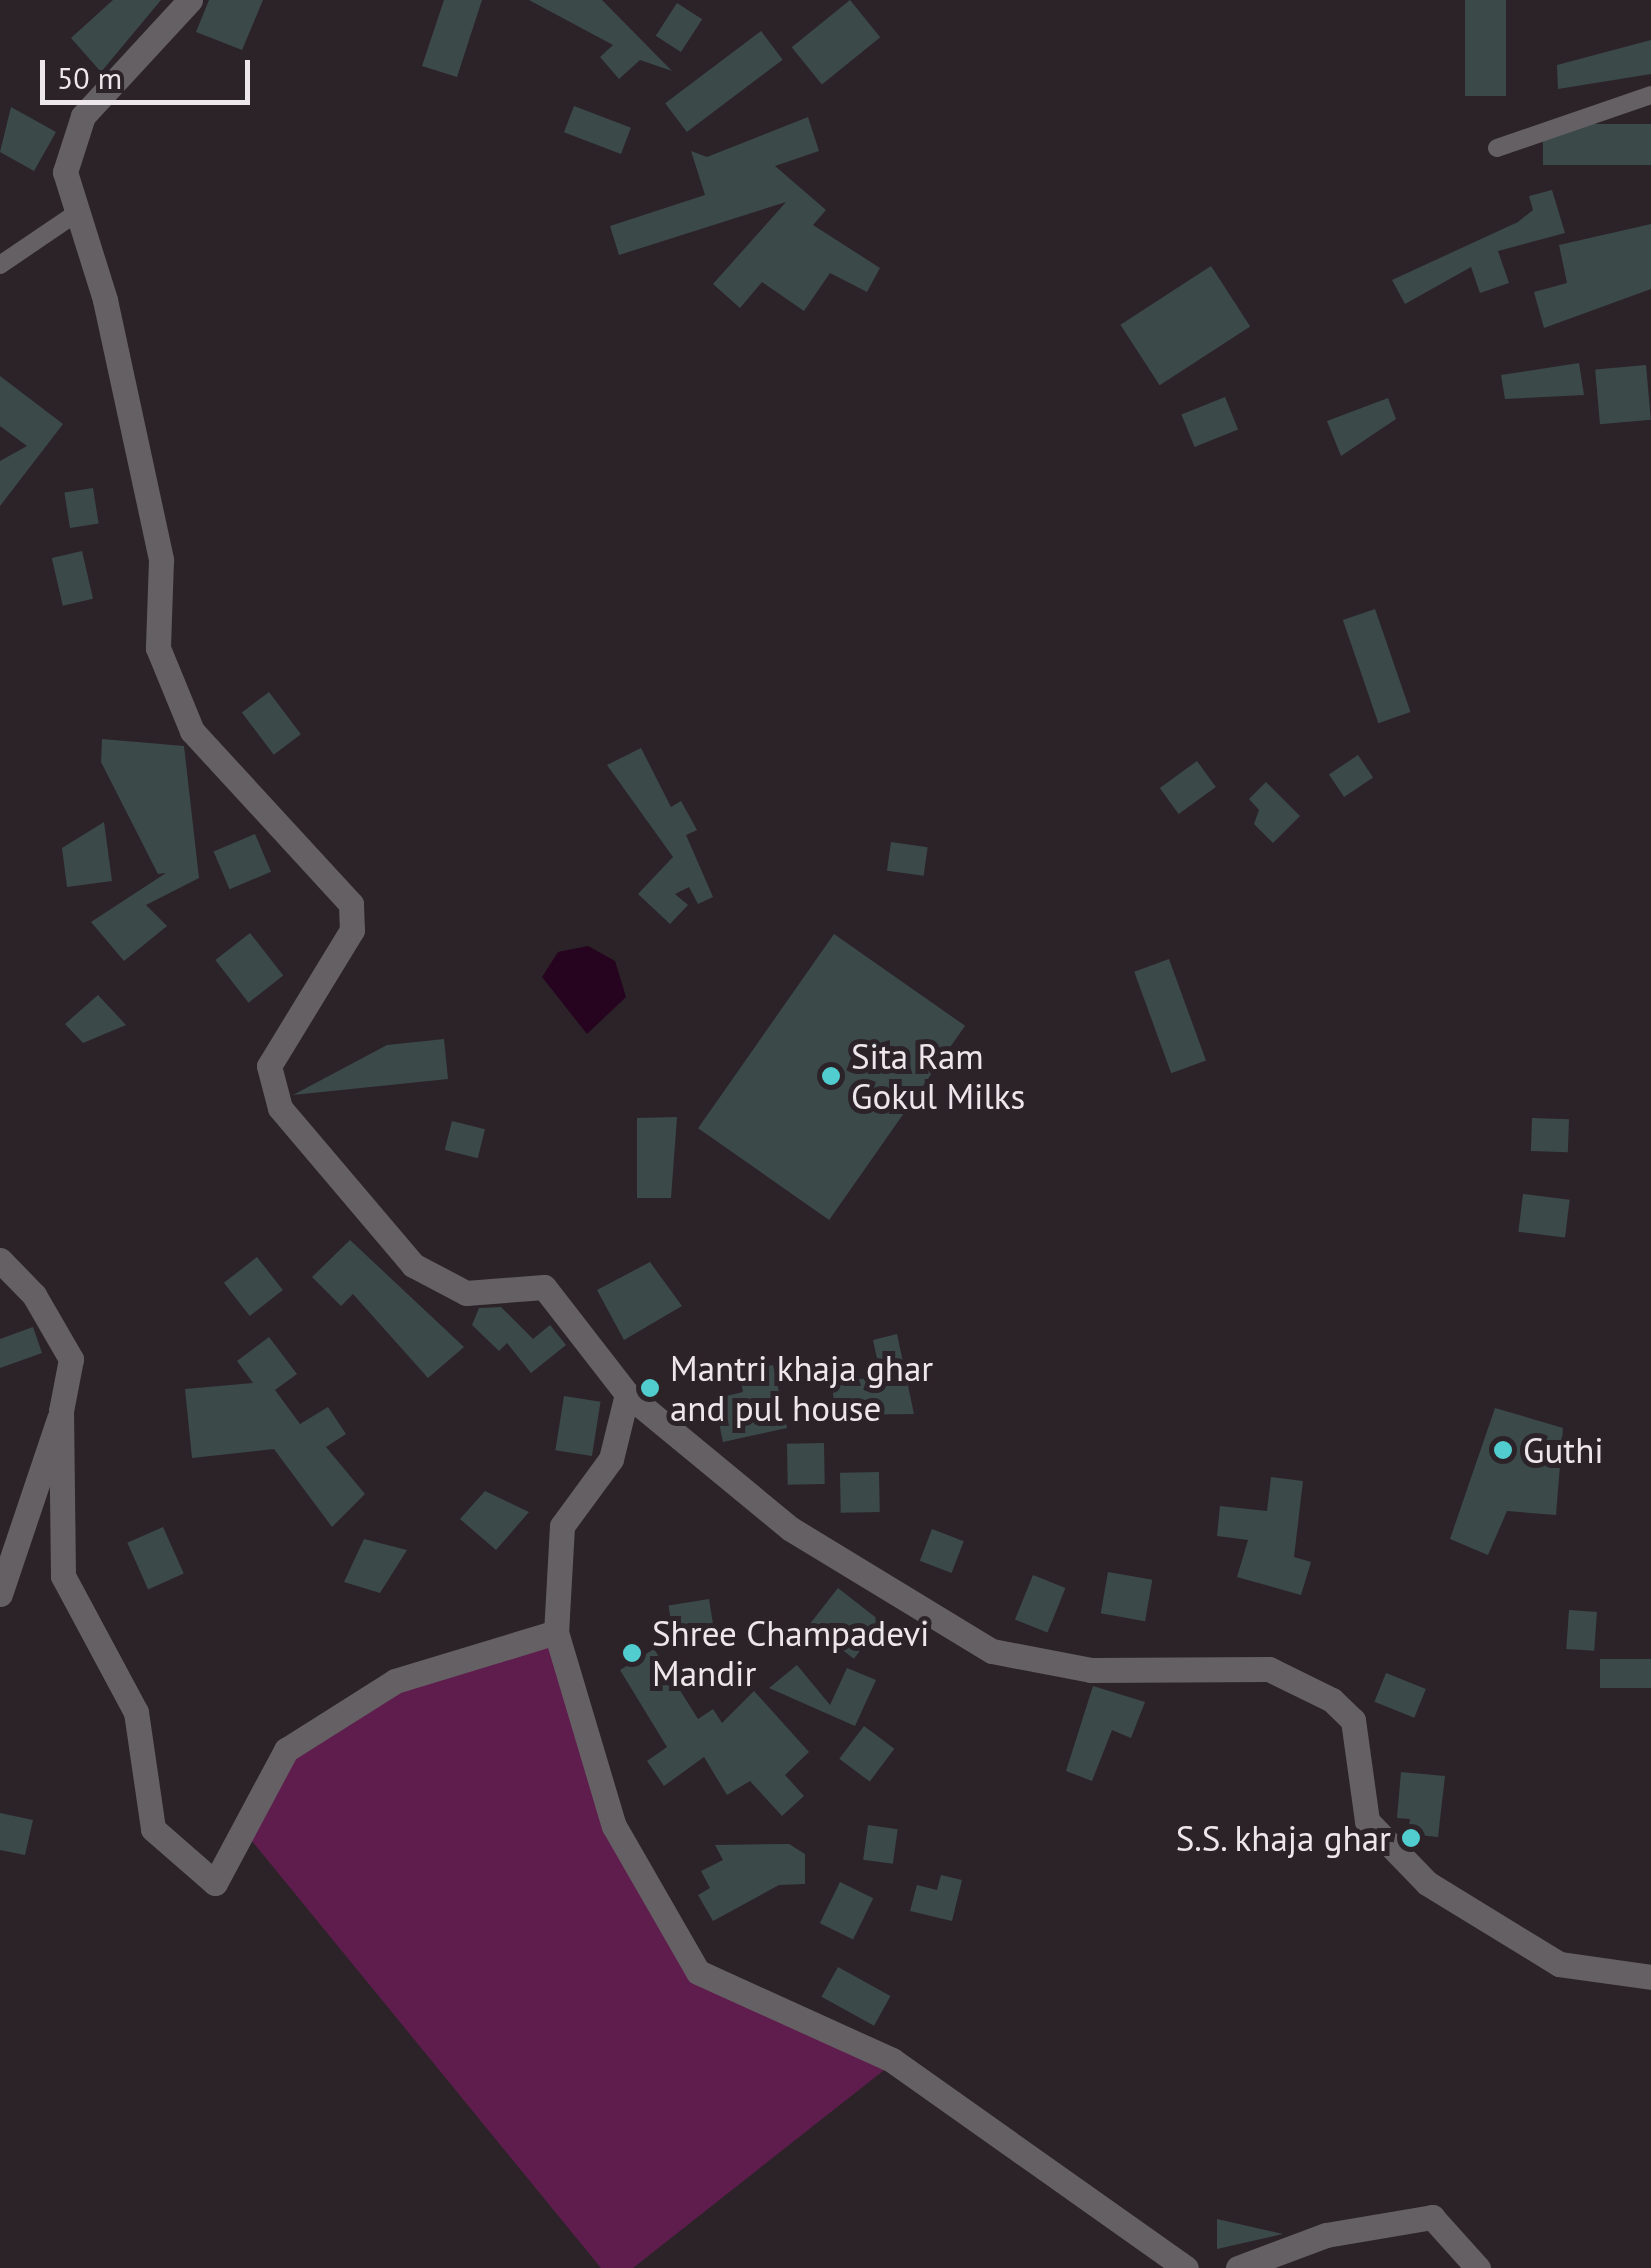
<!DOCTYPE html>
<html>
<head>
<meta charset="utf-8">
<style>
  body { margin:0 }
  #map { position:relative; width:1651px; height:2268px; overflow:hidden; background:#2c2329; font-family:"PT Sans",sans-serif }
  div>[style] { position:absolute }
  .green>* { inset:0; background:#5f1d4e }
  .water>* { inset:0; background:#26031e }
  .building>* { inset:0; background:#3b4949; transform-origin:0 0 }
  .lane>* { height:18px; margin:-9px; padding:0 9px; transform-origin:9px; border-radius:9px; background:#656063 }
  .street>* { height:25px; margin:-12.5px; padding:0 12.5px; transform-origin:12.5px; border-radius:12.5px; background:#656063 }
  .dots>* { width:28px; height:28px; translate:-50% -50%; box-sizing:border-box; border:5px solid #2c2329; border-radius:50% }
  span { translate:-50% -50%; white-space:nowrap; text-align:center; line-height:1.15; -webkit-text-stroke:10px #2c2329; paint-order:stroke }
  .poi-label { font-size:35px; color:#ede6ea }
  .left { translate:0 -50%; text-align:left }
  .right { translate:-100% -50%; text-align:right }
  .scale { position:absolute; left:40px; top:60px; width:210px; height:45px; box-sizing:border-box; border:5px solid #ede6ea; border-top:0; padding-left:12px; font-size:30px; line-height:35px; white-space:nowrap; color:#ede6ea; -webkit-text-stroke:8px #2c2329; paint-order:stroke }
</style>
</head>
<body>
<div id="map">
  <div class="green">
    <div style="clip-path:polygon(556px 1632px,614px 1826px,686px 1975px,888px 2067px,633px 2268px,601px 2268px,243px 1830px,296px 1758px,398px 1694px)"></div>
  </div>
  <div class="water">
    <div style="clip-path:polygon(588px 946px,615px 961px,626px 997px,587px 1034px,542px 977px,558px 952px)"></div>
  </div>
  <div class="building">
    <div style="clip-path:polygon(113px 0,161px 0,101px 72px,71px 38px)"></div>
    <div style="clip-path:polygon(209px 0,263px 0,242px 50px,196px 32px)"></div>
    <div style="clip-path:polygon(444px 0,482px 0,457px 77px,422px 66px)"></div>
    <div style="clip-path:polygon(529px 0,602px 0,672px 71px,640px 60px,619px 79px,600px 57px,613px 45px)"></div>
    <div style="left:850px;top:0;width:48px;height:75px;rotate:51deg"></div>
    <div style="left:1465px;top:0;width:41px;height:96px"></div>
    <div style="left:677px;top:3px;width:30px;height:39px;rotate:33deg"></div>
    <div style="left:761px;top:31px;width:36px;height:120px;rotate:53deg"></div>
    <div style="clip-path:polygon(1651px 40px,1651px 74px,1558px 89px,1557px 65px)"></div>
    <div style="left:574px;top:106px;width:61px;height:28px;rotate:21deg"></div>
    <div style="clip-path:polygon(11px 107px,56px 132px,34px 171px,0 152px)"></div>
    <div style="clip-path:polygon(808px 117px,819px 151px,775px 166px,826px 210px,813px 225px,880px 268px,867px 292px,830px 273px,804px 311px,762px 282px,740px 308px,713px 284px,786px 202px,619px 255px,610px 226px,705px 195px,691px 151px,707px 157px)"></div>
    <div style="left:1651px;top:124px;width:41px;height:108px;rotate:90deg"></div>
    <div style="clip-path:polygon(1552px 190px,1565px 233px,1498px 251px,1509px 283px,1480px 293px,1471px 267px,1405px 304px,1392px 280px,1518px 222px,1533px 210px,1529px 196px)"></div>
    <div style="clip-path:polygon(1651px 224px,1651px 289px,1544px 328px,1534px 292px,1567px 283px,1559px 245px)"></div>
    <div style="left:1211px;top:266px;width:72px;height:108px;rotate:57deg"></div>
    <div style="clip-path:polygon(1579px 363px,1584px 395px,1505px 399px,1501px 375px)"></div>
    <div style="left:1646px;top:365px;width:55px;height:51px;rotate:85deg"></div>
    <div style="clip-path:polygon(0 376px,63px 424px,0 506px,0 461px,27px 446px,0 426px)"></div>
    <div style="left:1225px;top:397px;width:35px;height:47px;rotate:68deg"></div>
    <div style="clip-path:polygon(1388px 398px,1396px 419px,1341px 456px,1327px 421px)"></div>
    <div style="left:93px;top:488px;width:36px;height:29px;rotate:81deg"></div>
    <div style="left:82px;top:551px;width:49px;height:31px;rotate:77deg"></div>
    <div style="left:1375px;top:609px;width:109px;height:34px;rotate:71deg"></div>
    <div style="left:269px;top:692px;width:53px;height:34px;rotate:53deg"></div>
    <div style="clip-path:polygon(102px 739px,184px 746px,199px 878px,146px 905px,167px 926px,124px 961px,91px 922px,166px 873px,158px 874px,101px 762px)"></div>
    <div style="clip-path:polygon(641px 748px,671px 807px,681px 801px,697px 830px,686px 835px,713px 897px,698px 904px,689px 887px,675px 894px,688px 905px,670px 924px,638px 894px,673px 857px,607px 765px)"></div>
    <div style="left:1358px;top:755px;width:27px;height:35px;rotate:56deg"></div>
    <div style="left:1197px;top:761px;width:32px;height:46px;rotate:54deg"></div>
    <div style="clip-path:polygon(1266px 782px,1300px 816px,1273px 843px,1254px 824px,1259px 810px,1249px 799px)"></div>
    <div style="clip-path:polygon(104px 822px,112px 881px,67px 887px,62px 848px)"></div>
    <div style="left:255px;top:834px;width:41px;height:45px;rotate:67deg"></div>
    <div style="left:891px;top:842px;width:37px;height:29px;rotate:8deg"></div>
    <div style="left:250px;top:933px;width:54px;height:44px;rotate:52deg"></div>
    <div style="left:834px;top:934px;width:160px;height:237px;rotate:35deg"></div>
    <div style="left:1169px;top:959px;width:108px;height:37px;rotate:70deg"></div>
    <div style="clip-path:polygon(98px 995px,126px 1025px,83px 1043px,65px 1024px)"></div>
    <div style="clip-path:polygon(444px 1039px,448px 1079px,293px 1095px,387px 1045px)"></div>
    <div style="clip-path:polygon(677px 1117px,671px 1198px,637px 1198px,637px 1118px)"></div>
    <div style="left:1532px;top:1118px;width:37px;height:33px;rotate:2deg"></div>
    <div style="left:452px;top:1121px;width:34px;height:30px;rotate:14deg"></div>
    <div style="left:1523px;top:1194px;width:47px;height:38px;rotate:7deg"></div>
    <div style="clip-path:polygon(350px 1240px,464px 1347px,428px 1378px,353px 1294px,341px 1306px,312px 1277px)"></div>
    <div style="left:257px;top:1257px;width:42px;height:42px;rotate:52deg"></div>
    <div style="clip-path:polygon(650px 1262px,682px 1306px,624px 1340px,597px 1290px)"></div>
    <div style="clip-path:polygon(501px 1307px,533px 1339px,550px 1325px,566px 1345px,531px 1373px,507px 1343px,499px 1351px,472px 1325px,479px 1308px)"></div>
    <div style="clip-path:polygon(33px 1327px,42px 1353px,0 1368px,0 1339px)"></div>
    <div style="clip-path:polygon(897px 1334px,914px 1414px,835px 1415px,832px 1382px,881px 1377px,873px 1340px)"></div>
    <div style="clip-path:polygon(269px 1337px,297px 1374px,275px 1390px,300px 1424px,328px 1407px,346px 1434px,326px 1447px,365px 1494px,332px 1527px,274px 1449px,192px 1458px,185px 1389px,253px 1383px,237px 1361px)"></div>
    <div style="clip-path:polygon(773px 1365px,787px 1428px,723px 1442px,714px 1399px,743px 1392px,739px 1372px)"></div>
    <div style="left:564px;top:1396px;width:37px;height:55px;rotate:9deg"></div>
    <div style="clip-path:polygon(1495px 1408px,1563px 1428px,1556px 1515px,1507px 1511px,1488px 1555px,1450px 1539px)"></div>
    <div style="left:824px;top:1443px;width:41px;height:37px;rotate:89deg"></div>
    <div style="left:879px;top:1472px;width:40px;height:39px;rotate:89deg"></div>
    <div style="clip-path:polygon(1271px 1477px,1303px 1481px,1294px 1557px,1311px 1562px,1301px 1595px,1237px 1577px,1248px 1540px,1217px 1536px,1220px 1506px,1267px 1511px)"></div>
    <div style="clip-path:polygon(485px 1491px,529px 1512px,496px 1550px,460px 1519px)"></div>
    <div style="left:163px;top:1527px;width:51px;height:39px;rotate:66deg"></div>
    <div style="left:932px;top:1529px;width:34px;height:34px;rotate:21deg"></div>
    <div style="clip-path:polygon(364px 1539px,407px 1550px,380px 1593px,344px 1582px)"></div>
    <div style="left:1108px;top:1572px;width:45px;height:42px;rotate:10deg"></div>
    <div style="left:1033px;top:1575px;width:35px;height:48px;rotate:22deg"></div>
    <div style="left:838px;top:1588px;width:56px;height:46px;rotate:38deg"></div>
    <div style="left:709px;top:1599px;width:25px;height:41px;rotate:81deg"></div>
    <div style="left:1569px;top:1610px;width:28px;height:39px;rotate:4deg"></div>
    <div style="clip-path:polygon(654px 1649px,698px 1719px,713px 1709px,722px 1723px,754px 1691px,809px 1752px,785px 1775px,804px 1796px,782px 1816px,750px 1781px,727px 1795px,704px 1757px,664px 1786px,647px 1761px,667px 1747px,620px 1670px)"></div>
    <div style="left:1651px;top:1659px;width:29px;height:51px;rotate:90deg"></div>
    <div style="clip-path:polygon(797px 1665px,830px 1705px,847px 1668px,876px 1680px,855px 1726px,769px 1688px)"></div>
    <div style="left:1386px;top:1673px;width:43px;height:31px;rotate:22deg"></div>
    <div style="clip-path:polygon(1093px 1686px,1145px 1702px,1131px 1738px,1112px 1730px,1092px 1781px,1066px 1771px)"></div>
    <div style="left:864px;top:1726px;width:38px;height:41px;rotate:37deg"></div>
    <div style="clip-path:polygon(1401px 1772px,1445px 1776px,1438px 1837px,1408px 1834px,1410px 1819px,1397px 1818px)"></div>
    <div style="clip-path:polygon(0 1813px,33px 1820px,25px 1855px,0 1850px)"></div>
    <div style="left:868px;top:1825px;width:30px;height:35px;rotate:8deg"></div>
    <div style="clip-path:polygon(789px 1844px,805px 1854px,805px 1884px,779px 1885px,713px 1921px,698px 1895px,710px 1888px,701px 1871px,723px 1860px,715px 1845px)"></div>
    <div style="clip-path:polygon(941px 1875px,962px 1880px,952px 1921px,910px 1911px,917px 1885px,937px 1890px)"></div>
    <div style="left:840px;top:1882px;width:37px;height:46px;rotate:26deg"></div>
    <div style="left:838px;top:1967px;width:60px;height:34px;rotate:29deg"></div>
    <div style="clip-path:polygon(1217px 2219px,1283px 2234px,1217px 2249px)"></div>
  </div>
  <div class="lane">
    <div style="left:1497px;top:148px;width:163px;rotate:-19deg"></div>
    <div style="left:0;top:265px;width:87px;rotate:-34.2deg"></div>
  </div>
  <div class="street">
    <div style="left:190px;top:0;width:158px;rotate:132.7deg"></div>
    <div style="left:83px;top:116px;width:59px;rotate:107.8deg"></div>
    <div style="left:65px;top:172px;width:134px;rotate:72.6deg"></div>
    <div style="left:105px;top:300px;width:266px;rotate:77.8deg"></div>
    <div style="left:161px;top:560px;width:88px;rotate:92deg"></div>
    <div style="left:158px;top:648px;width:90px;rotate:67.7deg"></div>
    <div style="left:192px;top:731px;width:235px;rotate:47.4deg"></div>
    <div style="left:351px;top:904px;width:26px;rotate:88deg"></div>
    <div style="left:352px;top:930px;width:159px;rotate:121.4deg"></div>
    <div style="left:269px;top:1066px;width:43px;rotate:75.3deg"></div>
    <div style="left:280px;top:1108px;width:206px;rotate:49.7deg"></div>
    <div style="left:413px;top:1265px;width:60px;rotate:27.8deg"></div>
    <div style="left:466px;top:1293px;width:78px;rotate:-4.4deg"></div>
    <div style="left:544px;top:1287px;width:135px;rotate:52.2deg"></div>
    <div style="left:627px;top:1394px;width:212px;rotate:39.5deg"></div>
    <div style="left:791px;top:1529px;width:235px;rotate:31.3deg"></div>
    <div style="left:992px;top:1651px;width:101px;rotate:10.9deg"></div>
    <div style="left:1091px;top:1670px;width:178px;rotate:-0.3deg"></div>
    <div style="left:1269px;top:1669px;width:70px;rotate:26.2deg"></div>
    <div style="left:1332px;top:1700px;width:29px;rotate:44deg"></div>
    <div style="left:1353px;top:1720px;width:102px;rotate:82.1deg"></div>
    <div style="left:1367px;top:1821px;width:86px;rotate:45.9deg"></div>
    <div style="left:1427px;top:1883px;width:155px;rotate:31.5deg"></div>
    <div style="left:1559px;top:1964px;width:93px;rotate:8deg"></div>
    <div style="left:0;top:1260px;width:49px;rotate:45.8deg"></div>
    <div style="left:34px;top:1295px;width:74px;rotate:60deg"></div>
    <div style="left:71px;top:1359px;width:53px;rotate:100.9deg"></div>
    <div style="left:61px;top:1411px;width:165px;rotate:89.3deg"></div>
    <div style="left:63px;top:1576px;width:154px;rotate:61.8deg"></div>
    <div style="left:136px;top:1712px;width:118px;rotate:81.7deg"></div>
    <div style="left:153px;top:1829px;width:82px;rotate:41.1deg"></div>
    <div style="left:215px;top:1883px;width:151px;rotate:-61.9deg"></div>
    <div style="left:286px;top:1750px;width:129px;rotate:-32.3deg"></div>
    <div style="left:395px;top:1681px;width:168px;rotate:-16.9deg"></div>
    <div style="left:627px;top:1394px;width:67px;rotate:103.8deg"></div>
    <div style="left:611px;top:1459px;width:83px;rotate:126.2deg"></div>
    <div style="left:562px;top:1526px;width:106px;rotate:93.2deg"></div>
    <div style="left:556px;top:1632px;width:202px;rotate:73.4deg"></div>
    <div style="left:614px;top:1826px;width:168px;rotate:60.1deg"></div>
    <div style="left:698px;top:1972px;width:213px;rotate:24.4deg"></div>
    <div style="left:892px;top:2060px;width:360px;rotate:35.3deg"></div>
    <div style="left:0;top:1594px;width:185px;rotate:-71.4deg"></div>
    <div style="left:1238px;top:2268px;width:94px;rotate:-20.6deg"></div>
    <div style="left:1326px;top:2235px;width:108px;rotate:-9.6deg"></div>
    <div style="left:1432px;top:2217px;width:69px;rotate:48deg"></div>
  </div>
  <div class="dots">
    <div style="left:831px;top:1076px;background:#52cdcf"></div>
    <div style="left:650px;top:1388px;background:#52cdcf"></div>
    <div style="left:1503px;top:1450px;background:#52cdcf"></div>
    <div style="left:632px;top:1653px;background:#52cdcf"></div>
    <div style="left:1411px;top:1838px;background:#52cdcf"></div>
  </div>
  <div class="poi-label">
    <span class="left" style="left:851px;top:1076px">Sita Ram<br>Gokul Milks</span>
    <span class="left" style="left:670px;top:1388px">Mantri khaja ghar<br>and pul house</span>
    <span class="left" style="left:1523px;top:1450px">Guthi</span>
    <span class="left" style="left:652px;top:1653px">Shree Champadevi<br>Mandir</span>
    <span class="right" style="left:1391px;top:1838px">S.S. khaja ghar</span>
  </div>
  <div class="scale">50 m</div>
</div>
</body>
</html>
